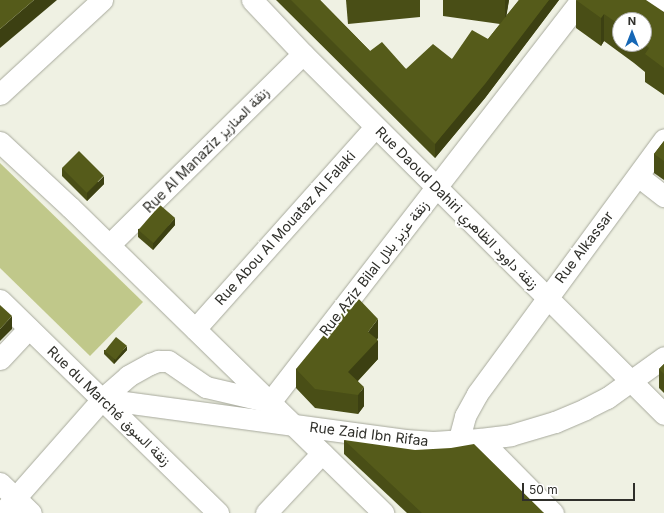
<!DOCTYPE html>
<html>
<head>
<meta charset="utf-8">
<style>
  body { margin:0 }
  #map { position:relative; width:664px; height:513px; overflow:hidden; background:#eff1e3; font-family:Inter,Vazirmatn,sans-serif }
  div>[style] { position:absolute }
  .green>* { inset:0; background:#c0c88a }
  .roads { filter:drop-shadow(0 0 1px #a7a99c) drop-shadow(0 0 1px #a7a99c) }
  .minor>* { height:21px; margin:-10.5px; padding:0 10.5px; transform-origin:10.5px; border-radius:10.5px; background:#fff }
  .major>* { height:22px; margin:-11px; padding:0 11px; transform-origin:11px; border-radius:11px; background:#fff }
  .wall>* { inset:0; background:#494e16 }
  .shaded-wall>* { inset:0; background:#3c4012 }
  .building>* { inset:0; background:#555b1a; transform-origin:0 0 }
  span { translate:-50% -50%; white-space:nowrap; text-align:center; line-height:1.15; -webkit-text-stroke:4px #fff; paint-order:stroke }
  .street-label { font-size:14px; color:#2f2f2a }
  .north { position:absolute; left:612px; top:12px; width:40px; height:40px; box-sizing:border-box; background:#fff; border:1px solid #acacaa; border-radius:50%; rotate:0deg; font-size:11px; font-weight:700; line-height:16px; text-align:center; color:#2f2f2a }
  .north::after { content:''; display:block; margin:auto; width:14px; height:18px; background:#1667b5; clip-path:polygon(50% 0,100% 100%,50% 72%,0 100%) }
  .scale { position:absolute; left:522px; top:483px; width:113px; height:18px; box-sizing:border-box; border:2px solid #2f2f2a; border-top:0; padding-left:5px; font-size:12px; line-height:14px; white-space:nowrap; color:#2f2f2a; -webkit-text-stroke:3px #fff; paint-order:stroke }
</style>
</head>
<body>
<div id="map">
  <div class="green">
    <div style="clip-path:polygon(0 163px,143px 302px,90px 356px,0 268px)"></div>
  </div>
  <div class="roads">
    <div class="minor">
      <div style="left:252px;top:0;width:74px;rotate:46.6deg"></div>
      <div style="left:303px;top:54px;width:510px;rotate:44.92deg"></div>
      <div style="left:0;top:94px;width:139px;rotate:-42.7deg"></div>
      <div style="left:0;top:142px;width:96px;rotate:42.9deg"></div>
      <div style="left:70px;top:207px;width:438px;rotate:44.3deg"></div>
      <div style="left:638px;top:176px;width:33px;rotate:38deg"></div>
      <div style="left:109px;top:245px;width:272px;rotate:-44.6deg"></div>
      <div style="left:0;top:300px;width:305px;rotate:44.3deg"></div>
      <div style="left:195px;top:329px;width:271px;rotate:-48.3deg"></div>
      <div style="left:0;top:359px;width:42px;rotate:-46.9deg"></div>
      <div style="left:102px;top:399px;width:306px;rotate:7.7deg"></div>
      <div style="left:405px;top:440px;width:28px;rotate:4deg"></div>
      <div style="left:433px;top:442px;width:47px;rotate:-3.7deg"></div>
      <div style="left:480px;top:439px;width:31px;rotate:-7deg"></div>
      <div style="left:511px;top:435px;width:46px;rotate:-16.5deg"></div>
      <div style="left:555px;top:422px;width:33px;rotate:-23deg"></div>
      <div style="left:585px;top:409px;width:25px;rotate:-27deg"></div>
      <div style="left:607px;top:398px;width:70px;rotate:-35.7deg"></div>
      <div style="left:459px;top:439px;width:24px;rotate:-75deg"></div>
      <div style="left:465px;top:416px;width:25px;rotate:-61deg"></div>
      <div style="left:477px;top:394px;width:316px;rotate:-53.7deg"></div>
      <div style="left:480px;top:439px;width:104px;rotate:45.4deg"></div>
      <div style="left:0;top:483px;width:43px;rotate:44.1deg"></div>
      <div style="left:2px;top:513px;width:152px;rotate:-48.7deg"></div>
      <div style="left:102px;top:399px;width:35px;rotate:-41deg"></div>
      <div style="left:128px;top:376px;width:25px;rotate:-29deg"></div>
      <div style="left:150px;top:364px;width:9px;rotate:-21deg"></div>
      <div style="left:158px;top:361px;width:10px"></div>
      <div style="left:168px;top:361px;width:46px;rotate:34.4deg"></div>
      <div style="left:206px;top:387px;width:66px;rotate:13.2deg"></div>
      <div style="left:270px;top:402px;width:508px;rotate:-52.27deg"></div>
      <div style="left:266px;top:513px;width:82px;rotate:-47deg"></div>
    </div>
    <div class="major">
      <div style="left:651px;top:0;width:16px;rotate:35deg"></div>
    </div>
  </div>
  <div class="wall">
    <div style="clip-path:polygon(276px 0,320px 0,370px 51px,406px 69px,452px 59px,488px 39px,500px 24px,443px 16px,443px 0,509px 0,506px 16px,519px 0,559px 0,485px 98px,435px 158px)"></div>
    <div style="clip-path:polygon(346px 0,420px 0,420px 17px,348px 24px)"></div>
    <div style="clip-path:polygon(evenodd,576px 0,664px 12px,664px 95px,645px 82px,645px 72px,634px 63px,604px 41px,601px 46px,576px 28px,576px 0,620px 20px,644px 44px,620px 44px,620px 20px)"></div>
    <div style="clip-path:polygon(664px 141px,664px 180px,654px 173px,654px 154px)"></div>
    <div style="clip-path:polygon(62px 168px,104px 184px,87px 201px,62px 176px)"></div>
    <div style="clip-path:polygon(175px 225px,153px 250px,138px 237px,138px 229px)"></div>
    <div style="clip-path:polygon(378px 338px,377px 339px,378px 359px,358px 381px,364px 406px,358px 414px,315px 408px,296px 388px,296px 369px)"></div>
    <div style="clip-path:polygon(104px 350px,127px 350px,114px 364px,104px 354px)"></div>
    <div style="clip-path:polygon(664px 364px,664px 393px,659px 388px,659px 369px)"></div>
    <div style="clip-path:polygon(344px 440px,544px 513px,407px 513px,344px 454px)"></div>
  </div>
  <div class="shaded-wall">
    <div style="clip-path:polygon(34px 0,57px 0,0 48px,0 29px)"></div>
    <div style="clip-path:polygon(505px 0,509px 0,505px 25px)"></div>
    <div style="clip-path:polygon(549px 0,559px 0,485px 98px,435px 158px,435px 144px)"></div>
    <div style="clip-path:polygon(604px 14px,604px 41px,601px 46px,601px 18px)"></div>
    <div style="clip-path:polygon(104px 176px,104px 184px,87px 201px,87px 193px)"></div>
    <div style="clip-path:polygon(175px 218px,175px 225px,153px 250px,153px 242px)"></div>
    <div style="clip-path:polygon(12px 316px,12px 329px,0 341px,0 329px)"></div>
    <div style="clip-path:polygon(378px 319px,378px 338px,373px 345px,378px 340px,378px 359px,348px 391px,348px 372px,368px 332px)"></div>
    <div style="clip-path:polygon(127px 346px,127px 350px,114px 364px,114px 360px)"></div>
    <div style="clip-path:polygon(364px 387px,364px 406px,358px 414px,358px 395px)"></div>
  </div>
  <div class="building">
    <div style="clip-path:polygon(0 0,34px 0,0 29px)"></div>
    <div style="clip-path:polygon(291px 0,320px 0,370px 51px,382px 42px,406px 69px,433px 44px,452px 59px,472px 30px,488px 39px,519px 0,549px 0,485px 84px,435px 144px)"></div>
    <div style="clip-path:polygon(576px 0,646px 0,664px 12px,664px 68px,645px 54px,649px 48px,644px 44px,644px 20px,620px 20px,620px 25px,604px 14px,601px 18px)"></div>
    <div style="clip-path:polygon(664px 141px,664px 161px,654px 154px)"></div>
    <div style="left:79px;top:151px;width:35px;height:24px;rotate:45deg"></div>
    <div style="left:160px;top:205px;width:20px;height:33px;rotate:41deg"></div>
    <div style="clip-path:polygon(356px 296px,378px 319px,368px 332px,378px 340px,348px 372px,364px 387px,358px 395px,315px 389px,296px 369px)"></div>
    <div style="clip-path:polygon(0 305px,12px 316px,0 329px)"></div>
    <div style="left:116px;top:337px;width:14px;height:18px;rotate:39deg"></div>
    <div style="clip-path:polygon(664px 364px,664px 374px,659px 369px)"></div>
    <div style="clip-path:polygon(344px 440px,415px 450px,451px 448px,474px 444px,544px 513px,422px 513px)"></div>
  </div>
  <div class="street-label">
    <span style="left:206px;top:150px;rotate:-45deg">Rue Al Manaziz زنقة المنازيز</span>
    <span style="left:457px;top:208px;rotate:45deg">Rue Daoud Dahiri زنقة داوود الظاهري</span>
    <span style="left:285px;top:228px;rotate:-48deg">Rue Abou Al Mouataz Al Falaki</span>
    <span style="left:584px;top:247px;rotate:-53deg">Rue Alkassar</span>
    <span style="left:374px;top:268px;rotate:-52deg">Rue Aziz Bilal زنقة عزيز بلال</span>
    <span style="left:109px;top:406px;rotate:44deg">Rue du Marché زنقة السوق</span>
    <span style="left:369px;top:434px;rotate:7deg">Rue Zaid Ibn Rifaa</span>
  </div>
  <div class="north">N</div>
  <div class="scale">50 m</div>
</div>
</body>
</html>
